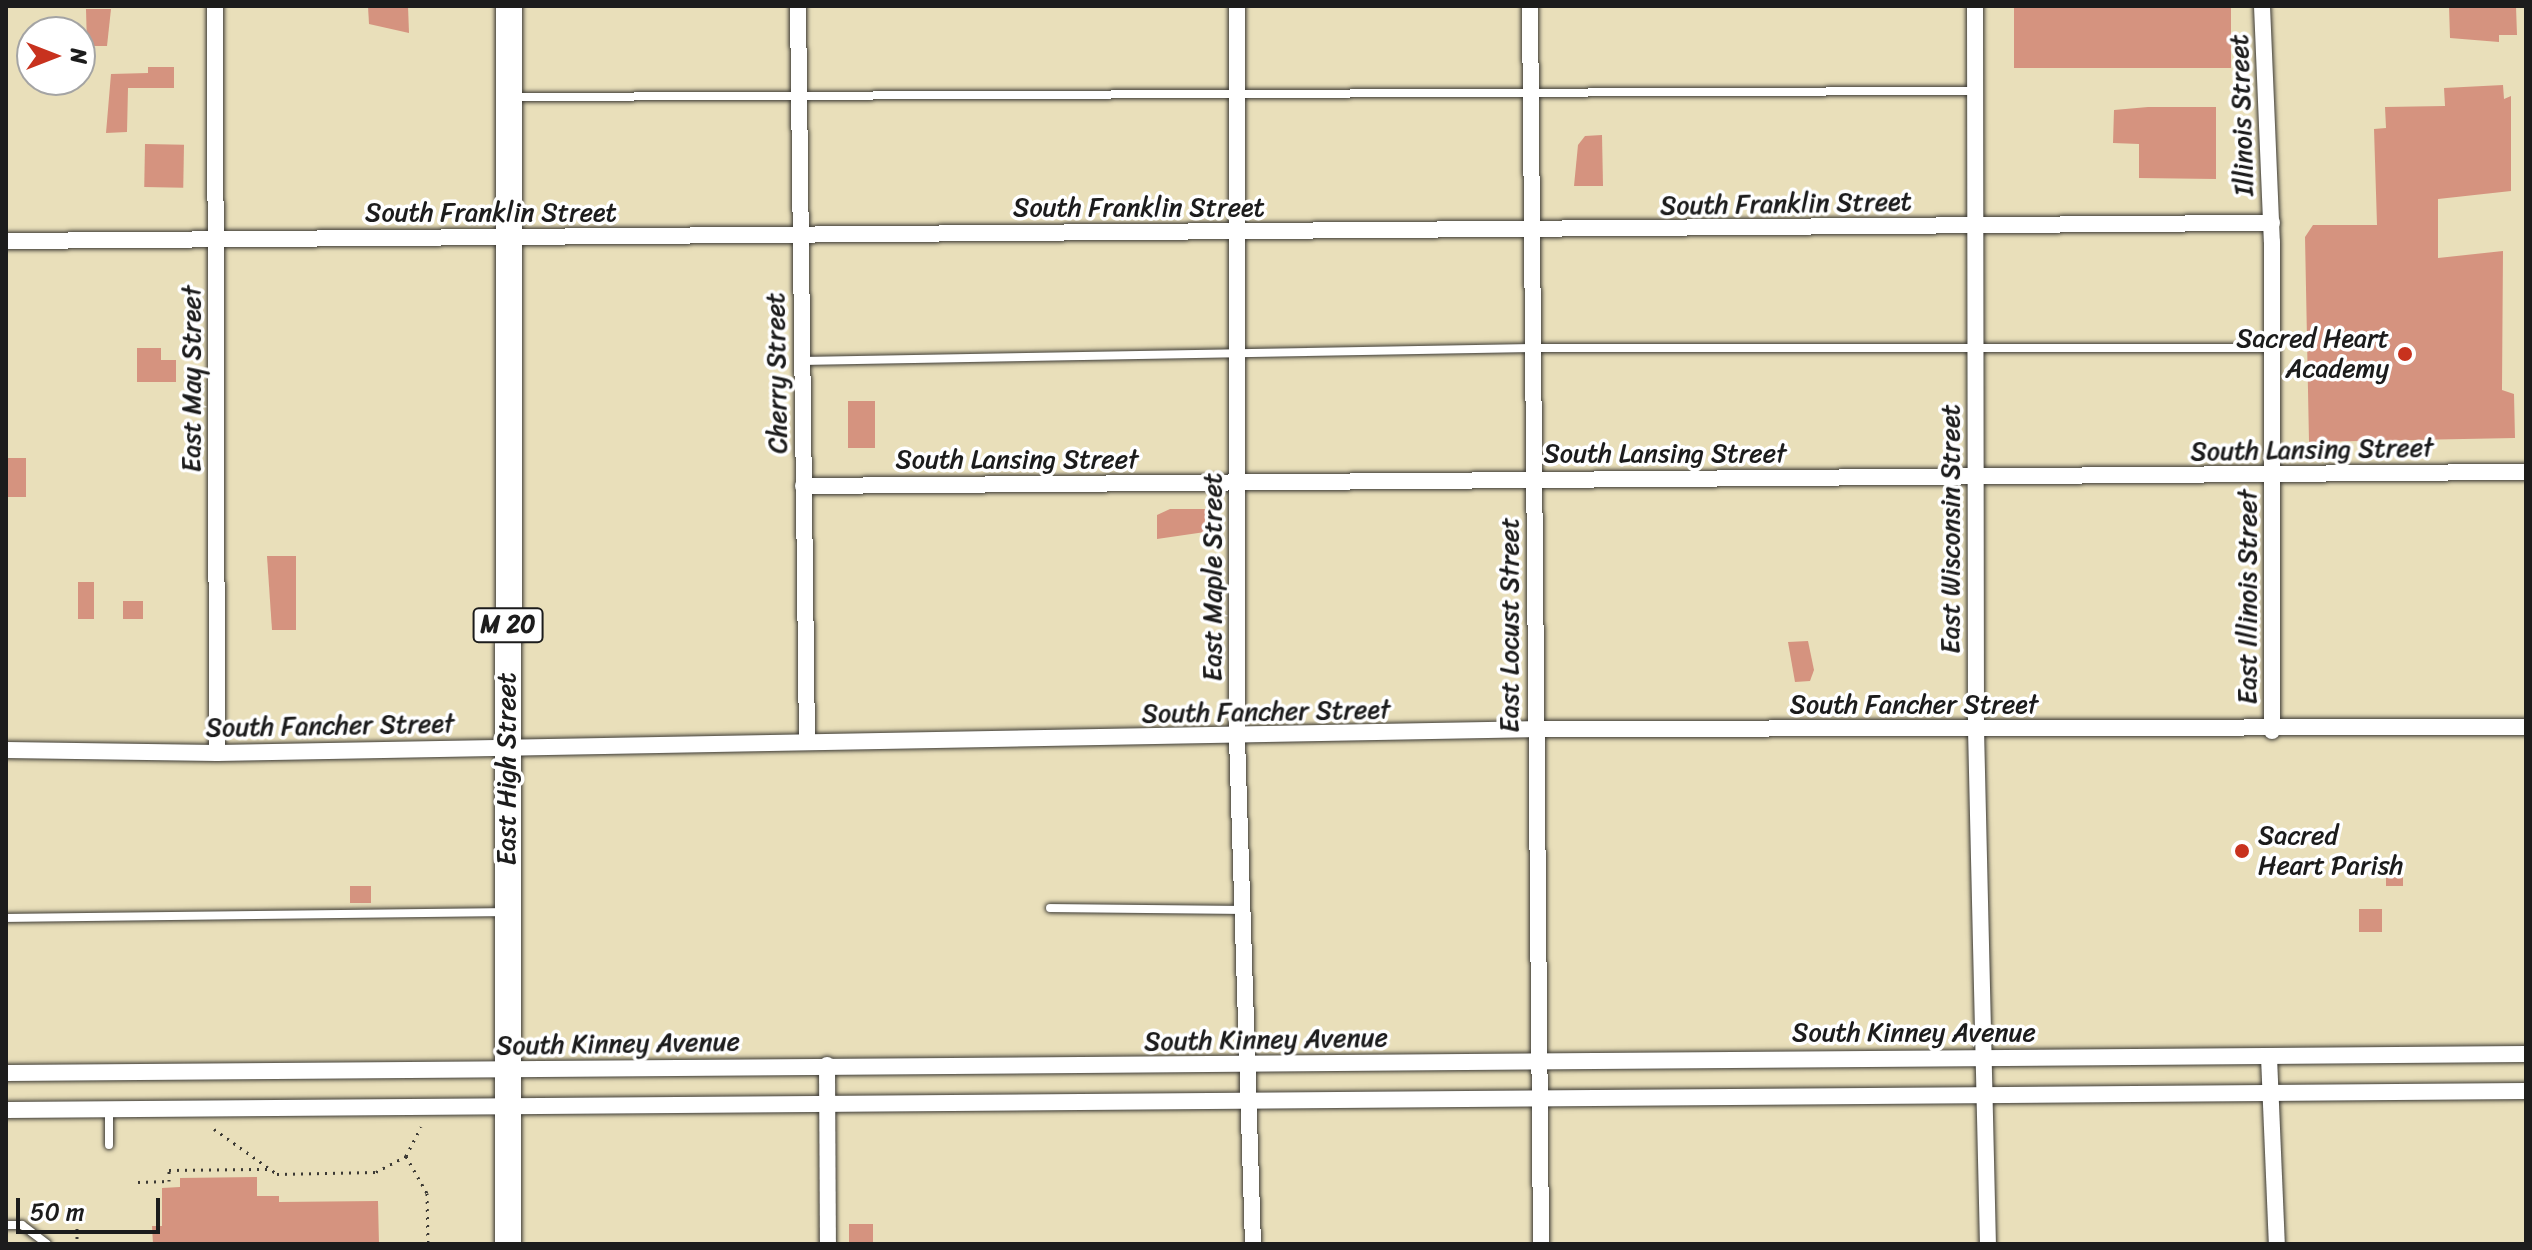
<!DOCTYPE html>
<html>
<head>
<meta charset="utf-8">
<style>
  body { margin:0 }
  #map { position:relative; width:2532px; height:1250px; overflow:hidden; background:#e9dfba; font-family:Sriracha,sans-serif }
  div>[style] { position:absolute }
  .building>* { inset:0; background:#d5937f; transform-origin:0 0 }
  .path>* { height:3px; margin-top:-1.5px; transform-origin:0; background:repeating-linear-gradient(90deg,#3b3934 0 2px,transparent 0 8px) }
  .roads { filter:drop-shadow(0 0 2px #3b3934) drop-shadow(0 0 2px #3b3934) }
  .lane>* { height:8px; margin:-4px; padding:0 4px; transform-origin:4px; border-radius:4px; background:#fff }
  .street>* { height:16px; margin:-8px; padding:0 8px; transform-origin:8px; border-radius:8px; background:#fff }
  .primary>* { height:26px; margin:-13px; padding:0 13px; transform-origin:13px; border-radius:13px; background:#fff }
  .dots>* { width:22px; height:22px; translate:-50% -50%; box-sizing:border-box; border:4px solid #fff; border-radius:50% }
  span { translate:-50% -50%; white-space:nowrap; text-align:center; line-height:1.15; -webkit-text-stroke:7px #fff; paint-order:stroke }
  .shield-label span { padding:2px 6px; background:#fff; border:2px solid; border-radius:6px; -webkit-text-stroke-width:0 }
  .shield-label { font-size:24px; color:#1c1c1c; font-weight:700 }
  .street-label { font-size:26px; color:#1c1c1c }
  .poi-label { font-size:26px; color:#1c1c1c }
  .right { translate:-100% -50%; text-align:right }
  .left { translate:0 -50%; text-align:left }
  .frame { position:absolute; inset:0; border:8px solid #1c1c1c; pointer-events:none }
  .north { position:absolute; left:16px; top:16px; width:80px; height:80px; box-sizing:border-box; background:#fff; border:2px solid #a4a4a4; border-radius:50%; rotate:90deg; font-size:22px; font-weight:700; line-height:32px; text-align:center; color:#1c1c1c }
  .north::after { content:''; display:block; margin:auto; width:28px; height:36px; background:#c8321e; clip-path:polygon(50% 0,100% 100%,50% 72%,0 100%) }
  .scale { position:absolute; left:16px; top:1198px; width:144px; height:36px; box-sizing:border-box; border:4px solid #1c1c1c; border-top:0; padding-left:10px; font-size:24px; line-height:28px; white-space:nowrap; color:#1c1c1c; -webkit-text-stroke:6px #fff; paint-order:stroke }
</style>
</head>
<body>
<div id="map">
  <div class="building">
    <div style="clip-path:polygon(368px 6px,408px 6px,409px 33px,369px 24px)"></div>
    <div style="left:2014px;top:6px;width:217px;height:62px"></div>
    <div style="clip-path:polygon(2449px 6px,2516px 6px,2517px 35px,2499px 35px,2499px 42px,2450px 38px)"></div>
    <div style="clip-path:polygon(86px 9px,111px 9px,107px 46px,87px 46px)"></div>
    <div style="clip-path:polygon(148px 67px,174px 67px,174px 88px,128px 88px,127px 132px,106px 133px,111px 74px,148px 73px)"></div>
    <div style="clip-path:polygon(2503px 85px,2504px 99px,2511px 96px,2511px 191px,2438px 199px,2438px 258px,2503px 251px,2502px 390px,2514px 394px,2515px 438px,2309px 442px,2305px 237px,2313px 225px,2377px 225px,2374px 129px,2386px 128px,2385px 107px,2445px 106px,2444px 88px)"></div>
    <div style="clip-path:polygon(2148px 107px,2216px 107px,2216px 179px,2139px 178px,2139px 144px,2113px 143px,2114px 110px)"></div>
    <div style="clip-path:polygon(1602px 135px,1603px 186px,1574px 186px,1578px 145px,1585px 136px)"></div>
    <div style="left:145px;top:144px;width:39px;height:43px;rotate:1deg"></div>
    <div style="clip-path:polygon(137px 348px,161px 348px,161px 360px,176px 360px,176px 382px,137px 382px)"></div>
    <div style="left:848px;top:401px;width:27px;height:47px"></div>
    <div style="left:26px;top:458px;width:39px;height:20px;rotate:90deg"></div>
    <div style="clip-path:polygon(1170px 509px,1205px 509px,1205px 532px,1157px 539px,1157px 515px)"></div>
    <div style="clip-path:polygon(267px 556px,296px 556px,296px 630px,272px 630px)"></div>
    <div style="left:78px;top:582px;width:16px;height:37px"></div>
    <div style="left:123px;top:601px;width:20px;height:18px"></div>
    <div style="clip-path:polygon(1808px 641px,1814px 670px,1810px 681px,1795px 682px,1788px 642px)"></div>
    <div style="left:2386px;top:869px;width:17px;height:17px"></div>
    <div style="left:350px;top:886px;width:21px;height:17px"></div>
    <div style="left:2359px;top:909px;width:23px;height:23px"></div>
    <div style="clip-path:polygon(257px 1177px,257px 1196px,279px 1196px,279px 1202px,378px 1201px,379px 1244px,153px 1244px,152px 1226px,162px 1226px,162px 1188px,180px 1187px,180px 1178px)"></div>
    <div style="left:849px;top:1224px;width:24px;height:20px"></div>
  </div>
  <div class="path">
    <div style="left:214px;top:1129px;width:77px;rotate:35.5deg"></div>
    <div style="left:277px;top:1174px;width:99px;rotate:-1.2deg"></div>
    <div style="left:376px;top:1172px;width:34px;rotate:-28deg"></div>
    <div style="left:406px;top:1156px;width:33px;rotate:-63deg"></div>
    <div style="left:406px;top:1156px;width:43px;rotate:60.4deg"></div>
    <div style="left:427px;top:1193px;width:51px;rotate:88.9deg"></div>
    <div style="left:138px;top:1182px;width:31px;rotate:-2deg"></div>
    <div style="left:169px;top:1181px;width:11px;rotate:-90deg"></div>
    <div style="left:169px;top:1170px;width:98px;rotate:-0.6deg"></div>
    <div style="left:77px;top:1213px;width:31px;rotate:90deg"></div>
  </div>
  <div class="roads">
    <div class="lane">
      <div style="left:515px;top:97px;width:1460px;rotate:-0.24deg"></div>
      <div style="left:801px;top:361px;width:731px;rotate:-1.02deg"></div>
      <div style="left:1532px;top:348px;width:740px"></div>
      <div style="left:1050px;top:908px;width:192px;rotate:0.6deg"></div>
      <div style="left:6px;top:918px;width:500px;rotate:-0.69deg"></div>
      <div style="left:109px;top:1110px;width:35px;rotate:90deg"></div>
      <div style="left:6px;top:1225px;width:16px"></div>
      <div style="left:22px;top:1225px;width:31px;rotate:37deg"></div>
    </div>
    <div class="street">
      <div style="left:215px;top:6px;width:747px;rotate:89.85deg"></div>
      <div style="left:798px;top:6px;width:733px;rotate:89.3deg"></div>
      <div style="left:1237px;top:6px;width:732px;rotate:90deg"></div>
      <div style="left:1237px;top:738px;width:506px;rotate:88.19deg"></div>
      <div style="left:1530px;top:6px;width:1238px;rotate:89.49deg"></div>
      <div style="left:1975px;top:6px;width:723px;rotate:89.92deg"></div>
      <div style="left:1976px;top:729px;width:515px;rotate:88.67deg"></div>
      <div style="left:2262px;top:6px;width:236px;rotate:87.6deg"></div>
      <div style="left:2272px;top:242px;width:489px;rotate:90deg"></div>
      <div style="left:6px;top:241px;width:2266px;rotate:-0.46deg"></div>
      <div style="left:803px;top:486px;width:1723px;rotate:-0.47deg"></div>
      <div style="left:6px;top:750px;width:211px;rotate:0.8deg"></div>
      <div style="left:217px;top:753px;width:1316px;rotate:-1.04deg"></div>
      <div style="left:1533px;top:729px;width:993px;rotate:-0.12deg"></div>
      <div style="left:2269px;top:1057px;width:187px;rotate:87.6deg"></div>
      <div style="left:827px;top:1065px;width:179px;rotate:89.7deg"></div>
      <div style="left:6px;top:1073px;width:2520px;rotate:-0.43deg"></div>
      <div style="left:6px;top:1110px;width:2520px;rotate:-0.43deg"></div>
    </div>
    <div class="primary">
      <div style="left:508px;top:1244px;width:1238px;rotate:-89.95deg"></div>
    </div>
  </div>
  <div class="dots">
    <div style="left:2405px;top:354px;background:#c8321e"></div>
    <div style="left:2242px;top:851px;background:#c8321e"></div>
  </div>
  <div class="shield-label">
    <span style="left:508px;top:625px">M 20</span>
  </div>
  <div class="street-label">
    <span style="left:2242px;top:115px;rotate:-92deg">Illinois Street</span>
    <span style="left:1786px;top:204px;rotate:-1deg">South Franklin Street</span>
    <span style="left:1139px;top:208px">South Franklin Street</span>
    <span style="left:491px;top:213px">South Franklin Street</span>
    <span style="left:777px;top:373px;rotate:-91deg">Cherry Street</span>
    <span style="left:192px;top:379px;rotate:-90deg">East May Street</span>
    <span style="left:2312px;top:450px;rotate:-1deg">South Lansing Street</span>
    <span style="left:1665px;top:454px">South Lansing Street</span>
    <span style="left:1017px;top:460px">South Lansing Street</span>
    <span style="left:1951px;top:529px;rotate:-90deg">East Wisconsin Street</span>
    <span style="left:1213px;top:577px;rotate:-90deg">East Maple Street</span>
    <span style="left:2248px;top:597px;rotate:-90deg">East Illinois Street</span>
    <span style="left:1510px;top:625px;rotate:-90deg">East Locust Street</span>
    <span style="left:1914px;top:705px">South Fancher Street</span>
    <span style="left:1266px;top:712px;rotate:-1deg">South Fancher Street</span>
    <span style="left:330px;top:726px;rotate:-1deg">South Fancher Street</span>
    <span style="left:507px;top:769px;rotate:-90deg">East High Street</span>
    <span style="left:1914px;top:1033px">South Kinney Avenue</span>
    <span style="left:1266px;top:1040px;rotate:-1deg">South Kinney Avenue</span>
    <span style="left:618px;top:1044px;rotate:-1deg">South Kinney Avenue</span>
  </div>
  <div class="poi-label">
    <span class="right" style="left:2389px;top:354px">Sacred Heart<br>Academy</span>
    <span class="left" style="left:2258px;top:851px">Sacred<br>Heart Parish</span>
  </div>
  <div class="frame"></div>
  <div class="north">N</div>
  <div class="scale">50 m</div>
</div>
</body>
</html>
